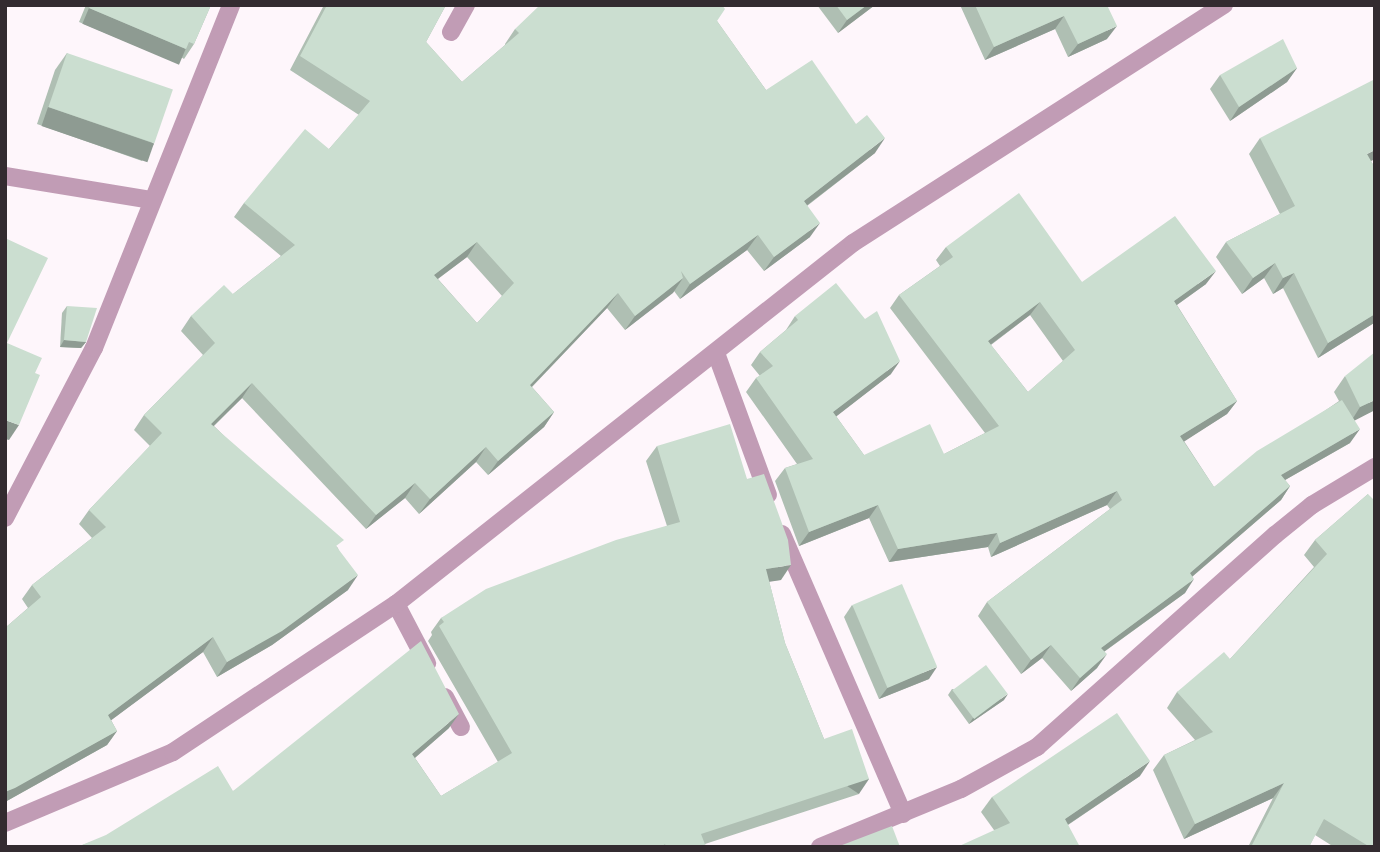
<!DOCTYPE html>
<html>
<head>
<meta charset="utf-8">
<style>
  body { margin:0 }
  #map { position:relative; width:1380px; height:852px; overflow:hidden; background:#fef6fb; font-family:Manrope,sans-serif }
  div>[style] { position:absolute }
  .street>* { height:18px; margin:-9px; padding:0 9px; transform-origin:9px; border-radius:9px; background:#c19cb5 }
  .wall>* { inset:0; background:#afbfb3 }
  .shaded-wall>* { inset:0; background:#8e9b92; transform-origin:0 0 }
  .building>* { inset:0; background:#cbded0; transform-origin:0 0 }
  span { translate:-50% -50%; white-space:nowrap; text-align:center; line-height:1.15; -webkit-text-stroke:5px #fef6fb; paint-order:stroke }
  .frame { position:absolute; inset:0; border:7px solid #332b30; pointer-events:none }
</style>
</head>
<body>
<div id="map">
  <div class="street">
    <div style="left:451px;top:32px;width:31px;rotate:-61deg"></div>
    <div style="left:5px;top:176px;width:149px;rotate:9.3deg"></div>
    <div style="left:716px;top:353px;width:151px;rotate:69.9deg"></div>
    <div style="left:5px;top:518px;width:192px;rotate:-62.4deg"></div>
    <div style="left:94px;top:348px;width:369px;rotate:-68.2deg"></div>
    <div style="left:782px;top:534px;width:305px;rotate:66.6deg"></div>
    <div style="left:396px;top:604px;width:67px;rotate:62.3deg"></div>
    <div style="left:445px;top:697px;width:34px;rotate:62deg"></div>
    <div style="left:5px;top:823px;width:182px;rotate:-22.9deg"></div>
    <div style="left:173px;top:752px;width:268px;rotate:-33.6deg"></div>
    <div style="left:396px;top:604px;width:582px;rotate:-38.31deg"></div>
    <div style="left:853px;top:243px;width:441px;rotate:-32.7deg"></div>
    <div style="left:820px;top:847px;width:152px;rotate:-22.4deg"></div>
    <div style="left:961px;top:789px;width:87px;rotate:-28.9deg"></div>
    <div style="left:1037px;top:747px;width:319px;rotate:-41.7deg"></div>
    <div style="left:1275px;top:535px;width:48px;rotate:-39deg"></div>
    <div style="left:1312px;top:505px;width:74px;rotate:-31.1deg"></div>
  </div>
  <div class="wall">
    <div style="clip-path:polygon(86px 5px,211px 5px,194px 44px,184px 59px,181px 57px,177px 63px,79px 22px)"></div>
    <div style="clip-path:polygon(evenodd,324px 5px,446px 5px,426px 42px,462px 82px,505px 45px,505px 44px,515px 29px,717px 21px,766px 90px,875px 153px,807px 206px,810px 237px,764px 271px,747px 250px,680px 299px,674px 291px,625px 330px,607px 308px,532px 387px,554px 412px,544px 427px,488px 475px,476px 462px,419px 514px,405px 498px,366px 529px,242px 398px,214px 426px,338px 548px,348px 590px,272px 645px,217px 677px,203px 652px,111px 720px,117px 731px,107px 745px,5px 802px,5px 628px,28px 608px,22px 599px,32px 585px,92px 538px,79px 524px,89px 510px,150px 446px,134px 430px,144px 415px,203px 355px,181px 331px,191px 316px,233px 294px,281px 256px,234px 217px,244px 203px,329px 149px,359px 115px,290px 70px,324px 5px,467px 257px,502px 296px,477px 323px,438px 279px,467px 257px)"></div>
    <div style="clip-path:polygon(817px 5px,875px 5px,838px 33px)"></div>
    <div style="clip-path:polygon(960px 5px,1107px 5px,1107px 39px,1068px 57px,1055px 29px,985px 60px)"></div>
    <div style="clip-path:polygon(67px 53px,154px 144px,142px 161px,37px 124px,55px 70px)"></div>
    <div style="clip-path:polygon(1297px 68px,1287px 82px,1230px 121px,1210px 89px,1220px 75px)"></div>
    <div style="clip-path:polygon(1260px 138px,1371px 161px,1375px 168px,1375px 323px,1374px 323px,1318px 358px,1283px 288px,1273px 294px,1264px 278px,1242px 294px,1216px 257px,1226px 242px,1280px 214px,1249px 154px)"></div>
    <div style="clip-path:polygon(evenodd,946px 247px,1082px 282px,1206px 284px,1177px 305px,1237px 401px,1227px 414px,1184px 441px,1214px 487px,1339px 401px,1334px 392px,1345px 376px,1375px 410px,1354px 420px,1350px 443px,1285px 480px,1290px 486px,1281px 500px,1192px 577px,1185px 593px,1104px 652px,1097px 668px,1071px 691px,1042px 658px,1021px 674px,978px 616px,987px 602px,1110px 509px,1107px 505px,991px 557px,988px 547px,889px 562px,869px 518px,799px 546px,775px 481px,785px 468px,797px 464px,746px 392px,756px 378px,760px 376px,751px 365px,760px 352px,786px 330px,795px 316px,891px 374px,836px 416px,864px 455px,944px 454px,985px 433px,890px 308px,899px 295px,940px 266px,936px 260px,946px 247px,1030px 315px,1063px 361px,1028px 392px,991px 345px,1030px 315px)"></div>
    <div style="clip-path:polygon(67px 306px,86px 342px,81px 348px,60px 347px,62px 313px)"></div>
    <div style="clip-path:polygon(657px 446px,747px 479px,781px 580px,769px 581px,785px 643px,824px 739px,859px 794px,705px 844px,706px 847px,77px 847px,233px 791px,449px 728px,415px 758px,441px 796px,498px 762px,428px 641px,432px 635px,431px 632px,441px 618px,667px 526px,646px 461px)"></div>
    <div style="clip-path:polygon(1368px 494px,1375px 847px,1334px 847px,1315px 835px,1309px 847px,1248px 847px,1273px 798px,1184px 839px,1153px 770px,1164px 755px,1195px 740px,1167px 708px,1177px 692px,1230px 659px,1314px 567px,1304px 555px,1315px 540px)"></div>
    <div style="clip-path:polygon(852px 605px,929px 679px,879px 699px,844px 617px)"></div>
    <div style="clip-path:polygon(952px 689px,1004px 700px,969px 724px,948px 695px)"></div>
    <div style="clip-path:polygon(1140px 776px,1068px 825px,994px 830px,981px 812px,992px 797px)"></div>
  </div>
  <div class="shaded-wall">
    <div style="clip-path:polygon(867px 5px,875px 5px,838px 33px,847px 20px)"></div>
    <div style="left:89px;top:8px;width:105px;height:17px;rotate:23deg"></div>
    <div style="clip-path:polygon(1064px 16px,1055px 29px,985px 60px,994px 47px)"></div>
    <div style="clip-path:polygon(1117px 26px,1107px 39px,1068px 57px,1078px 44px)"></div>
    <div style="clip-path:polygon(1297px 68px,1287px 82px,1230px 121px,1239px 107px)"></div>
    <div style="left:48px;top:107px;width:112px;height:20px;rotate:19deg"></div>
    <div style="clip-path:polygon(885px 138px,875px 153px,793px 216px,804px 201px)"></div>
    <div style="clip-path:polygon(1375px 150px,1375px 159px,1356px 169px,1367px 154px)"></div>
    <div style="clip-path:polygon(820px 223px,810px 237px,764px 271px,774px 257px)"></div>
    <div style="clip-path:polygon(758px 235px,747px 250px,680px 299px,690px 284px)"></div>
    <div style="clip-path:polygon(477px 242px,467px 257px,424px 289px,434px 275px)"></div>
    <div style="clip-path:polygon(1275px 263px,1264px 278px,1242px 294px,1253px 278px)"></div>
    <div style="clip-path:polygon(1216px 271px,1206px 284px,1164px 314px,1174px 301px)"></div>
    <div style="clip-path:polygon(1294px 273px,1283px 288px,1273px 294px,1283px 278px)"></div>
    <div style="clip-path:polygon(683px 278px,673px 293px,625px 330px,635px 316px)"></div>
    <div style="clip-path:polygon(618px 293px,607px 308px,520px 399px,530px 385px)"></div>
    <div style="clip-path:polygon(1040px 302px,1030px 315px,978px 354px,988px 341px)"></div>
    <div style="clip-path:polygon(1375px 314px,1374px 323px,1318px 358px,1328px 343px)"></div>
    <div style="clip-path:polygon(64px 340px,86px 342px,81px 348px,60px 347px)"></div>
    <div style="clip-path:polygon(900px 361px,891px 374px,824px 426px,833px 412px)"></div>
    <div style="clip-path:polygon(252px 383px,242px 398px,201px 438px,211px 424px)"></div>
    <div style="clip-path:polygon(1375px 400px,1375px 410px,1350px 423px,1360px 407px)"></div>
    <div style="clip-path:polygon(1237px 401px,1227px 414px,1171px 450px,1180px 436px)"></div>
    <div style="clip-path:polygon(554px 412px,544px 427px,488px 475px,498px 461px)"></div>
    <div style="clip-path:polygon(5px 420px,19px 425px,9px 440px,5px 439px)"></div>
    <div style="clip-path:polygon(1360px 429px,1350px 443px,1271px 488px,1281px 475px)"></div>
    <div style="clip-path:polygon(486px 447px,476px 462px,419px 514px,430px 499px)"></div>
    <div style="clip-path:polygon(415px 483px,405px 498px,366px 529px,376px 515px)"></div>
    <div style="clip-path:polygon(1290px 486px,1281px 500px,1180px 587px,1190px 573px)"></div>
    <div style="clip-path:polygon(1117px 491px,1107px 505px,991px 557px,1000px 543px)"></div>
    <div style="clip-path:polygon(878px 505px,869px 518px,799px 546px,809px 532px)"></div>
    <div style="clip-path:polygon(997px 533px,988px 547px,889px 562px,898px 549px)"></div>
    <div style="clip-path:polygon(791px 565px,781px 580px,755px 584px,766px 569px)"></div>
    <div style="clip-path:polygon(358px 575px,348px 590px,272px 645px,217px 677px,227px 662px)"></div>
    <div style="clip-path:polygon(1194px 579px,1185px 593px,1091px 661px,1101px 648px)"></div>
    <div style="clip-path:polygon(213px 637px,203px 652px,98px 730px,108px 715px)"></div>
    <div style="clip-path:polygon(1051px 645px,1042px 658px,1021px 674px,1031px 660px)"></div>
    <div style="clip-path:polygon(1107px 654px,1097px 668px,1071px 691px,1080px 678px)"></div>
    <div style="clip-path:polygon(937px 667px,929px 679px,879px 699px,888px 687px)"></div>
    <div style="clip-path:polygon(1008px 694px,1004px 700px,969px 724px,973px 718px)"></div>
    <div style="clip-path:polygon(459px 714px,449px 728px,402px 769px,412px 754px)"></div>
    <div style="clip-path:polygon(117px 731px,107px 745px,5px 802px,5px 792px)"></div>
    <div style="clip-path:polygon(1150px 761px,1140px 776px,1054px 834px,1065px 819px)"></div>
    <div style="left:869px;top:779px;width:18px;height:177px;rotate:124deg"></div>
    <div style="clip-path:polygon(1284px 783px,1273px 798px,1184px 839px,1195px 824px)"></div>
  </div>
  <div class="building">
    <div style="clip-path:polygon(91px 5px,211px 5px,194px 44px,189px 42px,186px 49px,89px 8px)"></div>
    <div style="clip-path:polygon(evenodd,327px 5px,446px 5px,426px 42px,462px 82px,519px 33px,515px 29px,540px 5px,722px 5px,725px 9px,717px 21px,766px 90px,812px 60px,856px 124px,867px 115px,885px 138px,804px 201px,820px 223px,774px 257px,758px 235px,690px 284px,681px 271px,683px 278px,635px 316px,618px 293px,530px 385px,554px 412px,498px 461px,486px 447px,430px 499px,415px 483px,376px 515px,252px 383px,211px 424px,344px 540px,336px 546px,358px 575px,282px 631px,227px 662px,213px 637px,108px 715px,117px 731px,15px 788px,5px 792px,5px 628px,41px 597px,32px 585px,106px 527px,89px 510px,162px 433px,144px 415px,215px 343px,191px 316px,224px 285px,233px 294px,295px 245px,244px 203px,305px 129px,329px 149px,370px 101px,300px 56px,327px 5px,477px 242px,514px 283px,477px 323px,434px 275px,477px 242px)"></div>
    <div style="clip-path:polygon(836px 5px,867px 5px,847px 20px)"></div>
    <div style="clip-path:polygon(975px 5px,1107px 5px,1117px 26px,1078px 44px,1064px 16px,994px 47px)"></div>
    <div style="clip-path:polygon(1283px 39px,1297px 68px,1239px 107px,1220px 75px)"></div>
    <div style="left:67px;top:53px;width:112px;height:57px;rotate:19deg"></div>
    <div style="clip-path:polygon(1375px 79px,1375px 150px,1367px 154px,1375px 168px,1375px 314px,1328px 343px,1294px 273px,1283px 278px,1275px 263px,1253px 278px,1226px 242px,1295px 206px,1260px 138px)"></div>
    <div style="clip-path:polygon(evenodd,1019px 193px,1082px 282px,1175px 216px,1216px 271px,1174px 301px,1237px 401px,1180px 436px,1214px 487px,1257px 451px,1342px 400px,1360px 429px,1281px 475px,1290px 486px,1190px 573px,1194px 579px,1101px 648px,1107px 654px,1080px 678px,1051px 645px,1031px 660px,987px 602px,1122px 500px,1117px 491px,1000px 543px,997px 533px,898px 549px,878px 505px,809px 532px,785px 468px,813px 459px,756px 378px,773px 366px,760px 352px,798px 320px,795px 316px,836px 283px,865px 319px,877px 311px,900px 361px,833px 412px,864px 455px,930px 424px,944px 454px,999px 426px,899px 295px,953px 257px,946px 247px,1019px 193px,1040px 302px,1075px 350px,1028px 392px,988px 341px,1040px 302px)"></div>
    <div style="clip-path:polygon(5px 238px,48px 258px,7px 343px,42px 358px,35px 373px,40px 375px,19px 425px,5px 420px)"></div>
    <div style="clip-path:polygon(67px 306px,97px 308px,86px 342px,64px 340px)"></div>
    <div style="clip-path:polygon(1375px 352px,1375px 400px,1360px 407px,1345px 376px)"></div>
    <div style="clip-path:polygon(730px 424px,747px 479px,764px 474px,788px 540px,791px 565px,766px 569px,785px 643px,824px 739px,852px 729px,869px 779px,701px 834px,706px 847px,666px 847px,665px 844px,661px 847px,77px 847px,106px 835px,218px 766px,233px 791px,421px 641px,459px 714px,412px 754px,441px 796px,512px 753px,439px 626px,444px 622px,441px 618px,486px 589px,616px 540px,680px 522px,657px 446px)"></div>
    <div style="clip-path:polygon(1368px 494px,1375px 501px,1375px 847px,1370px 847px,1324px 819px,1309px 847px,1251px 847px,1284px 783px,1195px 824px,1164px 755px,1213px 732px,1177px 692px,1224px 652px,1230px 659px,1327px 554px,1315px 540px)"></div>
    <div style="left:902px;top:584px;width:90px;height:54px;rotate:67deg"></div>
    <div style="left:986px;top:665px;width:36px;height:42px;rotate:53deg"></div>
    <div style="clip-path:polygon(1117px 713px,1150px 761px,1065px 819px,1080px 847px,957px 847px,1010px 823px,992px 797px)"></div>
    <div style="clip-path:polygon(892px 826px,900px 847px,837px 847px)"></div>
  </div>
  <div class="frame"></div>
</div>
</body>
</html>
